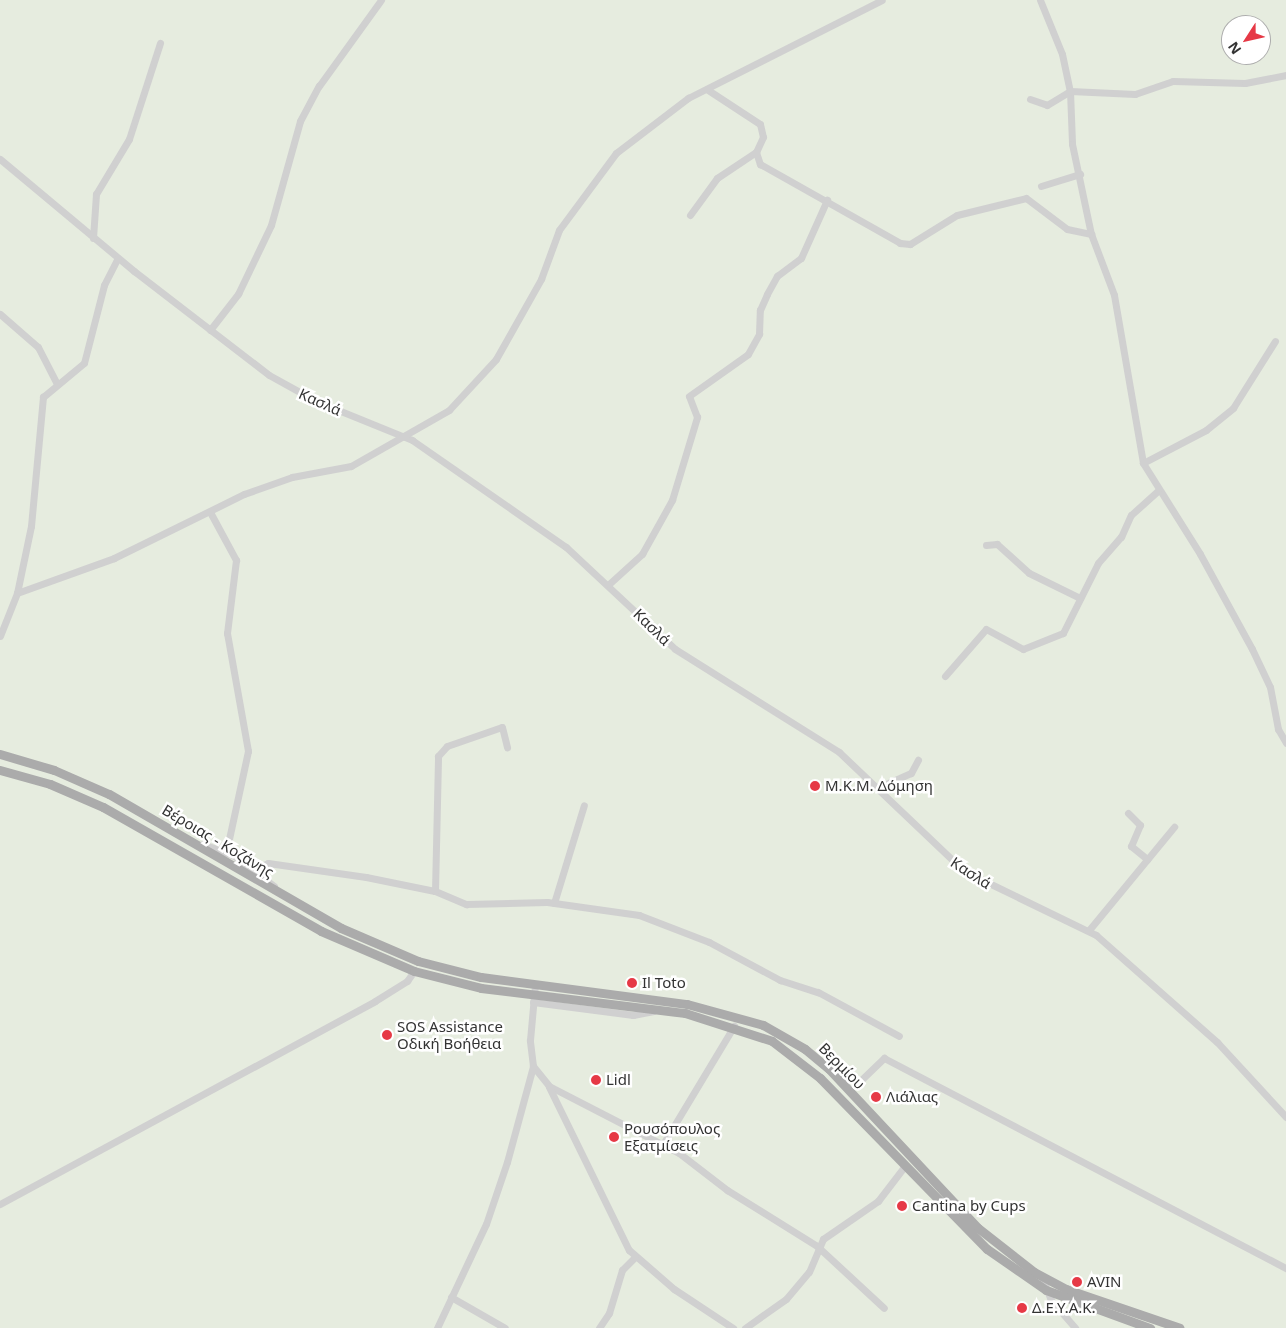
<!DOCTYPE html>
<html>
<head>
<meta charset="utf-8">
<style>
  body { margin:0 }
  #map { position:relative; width:1286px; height:1328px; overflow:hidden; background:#fff; font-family:"Noto Sans",sans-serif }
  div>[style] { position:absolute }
  .green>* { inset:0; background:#e6ecdf }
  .minor>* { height:7px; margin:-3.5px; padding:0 3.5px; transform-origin:3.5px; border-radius:3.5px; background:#d0d0d0 }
  .major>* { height:9px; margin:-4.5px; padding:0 4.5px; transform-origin:4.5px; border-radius:4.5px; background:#ababab }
  .dots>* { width:14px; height:14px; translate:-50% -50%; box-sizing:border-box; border:2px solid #fff; border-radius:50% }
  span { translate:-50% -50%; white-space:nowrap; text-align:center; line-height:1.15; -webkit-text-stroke:5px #fff; paint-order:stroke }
  .street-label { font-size:15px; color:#333 }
  .poi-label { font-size:15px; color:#333 }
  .left { translate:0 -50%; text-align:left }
  .north { position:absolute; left:1221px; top:15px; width:50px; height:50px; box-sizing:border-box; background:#fff; border:1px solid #adadad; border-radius:50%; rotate:235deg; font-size:14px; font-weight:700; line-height:20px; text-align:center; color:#333 }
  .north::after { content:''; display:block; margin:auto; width:18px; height:22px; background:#e63946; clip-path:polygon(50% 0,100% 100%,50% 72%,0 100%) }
</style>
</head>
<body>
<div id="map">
  <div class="green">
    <div style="clip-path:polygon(evenodd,0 0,1286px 0,1286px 1328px,0 1328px,0 0,1231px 25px,1261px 25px,1261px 55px,1231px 55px,1231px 25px)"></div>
  </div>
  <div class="minor">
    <div style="left:1040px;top:0;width:58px;rotate:67.8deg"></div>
    <div style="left:1062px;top:54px;width:38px;rotate:78deg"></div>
    <div style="left:1070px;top:91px;width:53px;rotate:87.8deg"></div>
    <div style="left:1072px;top:144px;width:92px;rotate:78.1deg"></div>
    <div style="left:1091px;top:234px;width:65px;rotate:69.3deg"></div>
    <div style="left:1114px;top:295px;width:170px;rotate:80.2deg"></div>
    <div style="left:1143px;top:463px;width:107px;rotate:57.9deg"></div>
    <div style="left:1200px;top:554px;width:108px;rotate:61.3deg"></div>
    <div style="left:1252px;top:649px;width:42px;rotate:64.7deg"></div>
    <div style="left:1270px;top:687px;width:43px;rotate:79.2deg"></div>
    <div style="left:1278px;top:729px;width:16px;rotate:60deg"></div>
    <div style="left:708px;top:90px;width:62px;rotate:33.2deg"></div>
    <div style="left:760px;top:124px;width:13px;rotate:77deg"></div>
    <div style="left:763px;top:137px;width:17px;rotate:115deg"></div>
    <div style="left:756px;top:152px;width:13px;rotate:72deg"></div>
    <div style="left:760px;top:164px;width:161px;rotate:29.4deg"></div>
    <div style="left:900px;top:243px;width:10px;rotate:6deg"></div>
    <div style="left:910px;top:244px;width:55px;rotate:-31.7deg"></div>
    <div style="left:957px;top:215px;width:71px;rotate:-13.8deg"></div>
    <div style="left:1026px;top:198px;width:51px;rotate:37.1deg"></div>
    <div style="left:1067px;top:229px;width:25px;rotate:12deg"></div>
    <div style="left:1030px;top:99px;width:18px;rotate:19deg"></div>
    <div style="left:1047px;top:105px;width:27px;rotate:-31deg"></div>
    <div style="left:1070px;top:91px;width:65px;rotate:2.6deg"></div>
    <div style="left:1135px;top:94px;width:40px;rotate:-18.9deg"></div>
    <div style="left:1173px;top:81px;width:72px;rotate:1.6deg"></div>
    <div style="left:1245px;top:83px;width:42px;rotate:-11deg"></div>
    <div style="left:0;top:159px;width:175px;rotate:39.9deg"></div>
    <div style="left:134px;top:271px;width:170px;rotate:37.6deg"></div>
    <div style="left:269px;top:375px;width:54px;rotate:29deg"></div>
    <div style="left:316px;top:401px;width:104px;rotate:22.1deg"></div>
    <div style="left:412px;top:440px;width:188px;rotate:34.8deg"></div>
    <div style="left:566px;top:547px;width:149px;rotate:43.1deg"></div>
    <div style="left:675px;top:649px;width:194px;rotate:32.1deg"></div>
    <div style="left:839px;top:752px;width:173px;rotate:43.6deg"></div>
    <div style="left:964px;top:871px;width:147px;rotate:25.9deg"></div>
    <div style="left:1096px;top:935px;width:162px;rotate:41.5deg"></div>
    <div style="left:1217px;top:1042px;width:102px;rotate:47.4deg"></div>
    <div style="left:1041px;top:186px;width:41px;rotate:-17.1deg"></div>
    <div style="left:690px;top:215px;width:46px;rotate:-53.9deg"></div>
    <div style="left:717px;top:178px;width:47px;rotate:-33.7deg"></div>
    <div style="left:93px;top:238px;width:44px;rotate:-86.1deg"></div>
    <div style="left:96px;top:194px;width:64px;rotate:-59deg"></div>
    <div style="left:129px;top:139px;width:101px;rotate:-72.1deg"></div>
    <div style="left:0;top:314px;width:50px;rotate:41deg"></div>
    <div style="left:38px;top:347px;width:42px;rotate:62.8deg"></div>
    <div style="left:210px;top:330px;width:46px;rotate:-52.1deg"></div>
    <div style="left:238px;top:294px;width:76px;rotate:-64.4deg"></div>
    <div style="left:271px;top:225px;width:108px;rotate:-74.4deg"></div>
    <div style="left:300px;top:121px;width:40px;rotate:-62deg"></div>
    <div style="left:319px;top:86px;width:106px;rotate:-54.2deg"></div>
    <div style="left:1143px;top:463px;width:71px;rotate:-27.6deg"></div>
    <div style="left:1206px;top:430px;width:35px;rotate:-39deg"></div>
    <div style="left:1233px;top:408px;width:79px;rotate:-57.9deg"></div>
    <div style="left:210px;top:512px;width:55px;rotate:61.6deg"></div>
    <div style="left:236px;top:560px;width:74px;rotate:97deg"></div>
    <div style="left:227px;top:633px;width:120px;rotate:79.9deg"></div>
    <div style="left:248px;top:751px;width:104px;rotate:102.2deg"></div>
    <div style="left:986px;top:545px;width:11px;rotate:-5deg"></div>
    <div style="left:997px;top:544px;width:43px;rotate:42.2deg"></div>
    <div style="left:1029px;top:573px;width:57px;rotate:26.1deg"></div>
    <div style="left:609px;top:584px;width:45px;rotate:-42.3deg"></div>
    <div style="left:642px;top:554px;width:62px;rotate:-60.9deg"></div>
    <div style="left:672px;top:500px;width:87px;rotate:-73.2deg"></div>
    <div style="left:697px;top:417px;width:22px;rotate:-111deg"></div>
    <div style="left:689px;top:396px;width:72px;rotate:-35.4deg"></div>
    <div style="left:748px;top:354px;width:23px;rotate:-61deg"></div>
    <div style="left:759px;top:334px;width:24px;rotate:-88deg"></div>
    <div style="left:760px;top:310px;width:17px;rotate:-66deg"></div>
    <div style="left:767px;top:294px;width:21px;rotate:-61deg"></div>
    <div style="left:777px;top:276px;width:30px;rotate:-37deg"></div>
    <div style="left:801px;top:258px;width:64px;rotate:-65.9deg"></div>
    <div style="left:17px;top:593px;width:103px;rotate:-19.8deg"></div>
    <div style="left:114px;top:558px;width:145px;rotate:-26.2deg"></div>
    <div style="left:244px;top:494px;width:51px;rotate:-19.5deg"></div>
    <div style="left:292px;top:477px;width:60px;rotate:-10.6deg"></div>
    <div style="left:351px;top:466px;width:113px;rotate:-29.7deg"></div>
    <div style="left:449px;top:410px;width:69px;rotate:-47.3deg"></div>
    <div style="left:496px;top:359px;width:92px;rotate:-60.6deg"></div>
    <div style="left:541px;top:279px;width:52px;rotate:-69.8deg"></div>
    <div style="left:559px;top:230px;width:96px;rotate:-53.5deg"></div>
    <div style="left:616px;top:153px;width:91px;rotate:-37.4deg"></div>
    <div style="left:688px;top:98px;width:217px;rotate:-26.8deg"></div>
    <div style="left:0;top:636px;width:46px;rotate:-68.4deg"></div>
    <div style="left:17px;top:593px;width:68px;rotate:-78.2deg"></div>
    <div style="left:31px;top:526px;width:130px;rotate:-84.7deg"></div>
    <div style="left:43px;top:397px;width:53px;rotate:-39.7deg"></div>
    <div style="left:84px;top:363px;width:81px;rotate:-75.6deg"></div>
    <div style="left:104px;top:285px;width:30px;rotate:-63deg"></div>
    <div style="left:945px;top:676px;width:62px;rotate:-48.9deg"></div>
    <div style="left:986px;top:629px;width:42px;rotate:28.4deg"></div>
    <div style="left:1023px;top:649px;width:43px;rotate:-21.8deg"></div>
    <div style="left:1063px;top:633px;width:78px;rotate:-63.4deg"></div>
    <div style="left:1098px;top:563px;width:35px;rotate:-49deg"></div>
    <div style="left:1121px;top:537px;width:24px;rotate:-66deg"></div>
    <div style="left:1131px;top:515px;width:36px;rotate:-42deg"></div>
    <div style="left:877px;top:788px;width:37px;rotate:-24deg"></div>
    <div style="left:911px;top:773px;width:15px;rotate:-62deg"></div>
    <div style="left:1128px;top:813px;width:17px;rotate:45deg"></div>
    <div style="left:1140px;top:825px;width:23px;rotate:113deg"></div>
    <div style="left:1131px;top:846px;width:21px;rotate:39deg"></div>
    <div style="left:203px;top:844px;width:33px;rotate:21deg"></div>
    <div style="left:234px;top:856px;width:50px;rotate:36.9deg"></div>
    <div style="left:255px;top:869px;width:14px;rotate:-25deg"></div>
    <div style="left:268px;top:863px;width:99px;rotate:8.1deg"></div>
    <div style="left:366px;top:877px;width:70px;rotate:11.5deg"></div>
    <div style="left:435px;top:891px;width:34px;rotate:23deg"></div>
    <div style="left:466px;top:904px;width:81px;rotate:-1.4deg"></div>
    <div style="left:547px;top:902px;width:93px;rotate:8deg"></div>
    <div style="left:639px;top:915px;width:75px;rotate:21.1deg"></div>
    <div style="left:709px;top:942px;width:81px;rotate:28.2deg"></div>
    <div style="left:780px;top:980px;width:40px;rotate:18deg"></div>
    <div style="left:818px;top:992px;width:92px;rotate:28.5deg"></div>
    <div style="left:435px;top:891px;width:135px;rotate:-88.7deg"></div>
    <div style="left:438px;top:756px;width:13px;rotate:-48deg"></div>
    <div style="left:447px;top:746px;width:58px;rotate:-19.1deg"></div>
    <div style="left:502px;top:727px;width:21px;rotate:76deg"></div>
    <div style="left:554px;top:903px;width:102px;rotate:-73deg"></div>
    <div style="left:1089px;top:930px;width:134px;rotate:-50.5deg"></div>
    <div style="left:533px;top:1002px;width:101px;rotate:7.4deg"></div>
    <div style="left:633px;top:1015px;width:21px;rotate:-11deg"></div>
    <div style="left:533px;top:1066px;width:26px;rotate:51deg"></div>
    <div style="left:549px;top:1086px;width:146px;rotate:27.3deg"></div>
    <div style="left:679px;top:1153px;width:61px;rotate:37.6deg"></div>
    <div style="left:727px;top:1190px;width:106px;rotate:31.9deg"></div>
    <div style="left:817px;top:1246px;width:91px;rotate:42.8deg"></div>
    <div style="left:841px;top:1067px;width:23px;rotate:40deg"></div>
    <div style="left:859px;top:1082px;width:35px;rotate:-44deg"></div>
    <div style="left:884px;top:1058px;width:454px;rotate:27.6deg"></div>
    <div style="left:549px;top:1087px;width:182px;rotate:63.9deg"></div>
    <div style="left:629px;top:1250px;width:60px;rotate:40.9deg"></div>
    <div style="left:674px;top:1289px;width:71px;rotate:33.5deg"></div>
    <div style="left:663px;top:1144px;width:138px;rotate:-59deg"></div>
    <div style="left:0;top:1204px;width:426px;rotate:-28.4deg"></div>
    <div style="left:375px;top:1001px;width:38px;rotate:-32deg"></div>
    <div style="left:407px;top:981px;width:12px;rotate:-55deg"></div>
    <div style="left:1042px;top:1277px;width:25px;rotate:69deg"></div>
    <div style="left:1051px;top:1300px;width:37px;rotate:49deg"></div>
    <div style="left:451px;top:1297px;width:62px;rotate:29.9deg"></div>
    <div style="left:437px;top:1328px;width:115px;rotate:-64.8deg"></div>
    <div style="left:486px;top:1224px;width:65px;rotate:-71.3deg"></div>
    <div style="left:507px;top:1162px;width:99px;rotate:-74.8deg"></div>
    <div style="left:533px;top:1066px;width:26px;rotate:-97deg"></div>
    <div style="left:530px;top:1040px;width:55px;rotate:-84.8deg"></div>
    <div style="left:599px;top:1328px;width:18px;rotate:-56deg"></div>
    <div style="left:609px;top:1313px;width:45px;rotate:-73.2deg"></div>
    <div style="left:622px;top:1270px;width:18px;rotate:-45deg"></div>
    <div style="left:745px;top:1328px;width:50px;rotate:-35.3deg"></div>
    <div style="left:786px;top:1299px;width:35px;rotate:-50deg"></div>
    <div style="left:809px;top:1272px;width:36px;rotate:-67deg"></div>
    <div style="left:823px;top:1239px;width:67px;rotate:-34.6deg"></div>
    <div style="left:878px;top:1201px;width:43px;rotate:-52.6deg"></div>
  </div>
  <div class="major">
    <div style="left:0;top:754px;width:56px;rotate:16.5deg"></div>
    <div style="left:54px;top:770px;width:60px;rotate:23.6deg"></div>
    <div style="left:109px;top:794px;width:268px;rotate:30deg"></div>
    <div style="left:341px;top:928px;width:84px;rotate:23.2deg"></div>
    <div style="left:418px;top:961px;width:65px;rotate:14.3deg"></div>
    <div style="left:481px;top:977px;width:208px;rotate:7.5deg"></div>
    <div style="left:687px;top:1004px;width:79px;rotate:15.4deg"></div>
    <div style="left:763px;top:1025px;width:48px;rotate:29.7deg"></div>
    <div style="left:805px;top:1049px;width:31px;rotate:40deg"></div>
    <div style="left:829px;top:1069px;width:218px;rotate:46.9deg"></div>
    <div style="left:978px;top:1228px;width:71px;rotate:38.2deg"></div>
    <div style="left:1034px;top:1272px;width:36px;rotate:28deg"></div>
    <div style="left:1066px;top:1289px;width:120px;rotate:18.9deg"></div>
    <div style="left:0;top:770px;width:52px;rotate:15.6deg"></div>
    <div style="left:50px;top:784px;width:58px;rotate:23.5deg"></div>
    <div style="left:103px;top:807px;width:251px;rotate:29.6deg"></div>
    <div style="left:321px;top:931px;width:101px;rotate:23.3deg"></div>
    <div style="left:414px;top:971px;width:69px;rotate:14.2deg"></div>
    <div style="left:481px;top:988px;width:206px;rotate:7deg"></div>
    <div style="left:685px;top:1013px;width:91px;rotate:17.8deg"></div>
    <div style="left:772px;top:1041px;width:61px;rotate:37.6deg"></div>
    <div style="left:820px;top:1078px;width:239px;rotate:45.7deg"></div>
    <div style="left:987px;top:1249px;width:72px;rotate:34.8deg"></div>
    <div style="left:1046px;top:1290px;width:111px;rotate:20.1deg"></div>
  </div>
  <div class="dots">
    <div style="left:815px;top:786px;background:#e63946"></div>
    <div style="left:632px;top:983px;background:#e63946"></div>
    <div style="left:387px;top:1035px;background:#e63946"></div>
    <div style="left:596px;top:1080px;background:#e63946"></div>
    <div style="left:876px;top:1097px;background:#e63946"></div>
    <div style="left:614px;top:1137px;background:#e63946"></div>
    <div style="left:902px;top:1206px;background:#e63946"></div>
    <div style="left:1077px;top:1282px;background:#e63946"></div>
    <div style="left:1022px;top:1308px;background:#e63946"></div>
  </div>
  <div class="street-label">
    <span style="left:320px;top:402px;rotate:24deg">Κασλά</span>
    <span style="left:652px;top:627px;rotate:44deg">Κασλά</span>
    <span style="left:218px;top:841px;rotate:31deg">Βέροιας - Κοζάνης</span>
    <span style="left:971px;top:873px;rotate:33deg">Κασλά</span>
    <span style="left:842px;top:1066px;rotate:45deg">Βερμίου</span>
  </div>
  <div class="poi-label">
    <span class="left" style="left:825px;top:786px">Μ.Κ.Μ. Δόμηση</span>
    <span class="left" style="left:642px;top:983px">Il Toto</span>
    <span class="left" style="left:397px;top:1035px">SOS Assistance<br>Οδική Βοήθεια</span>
    <span class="left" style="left:606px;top:1080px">Lidl</span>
    <span class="left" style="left:886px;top:1097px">Λιάλιας</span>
    <span class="left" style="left:624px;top:1137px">Ρουσόπουλος<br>Εξατμίσεις</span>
    <span class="left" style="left:912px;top:1206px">Cantina by Cups</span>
    <span class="left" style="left:1087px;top:1282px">AVIN</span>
    <span class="left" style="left:1032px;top:1308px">Δ.Ε.Υ.Α.Κ.</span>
  </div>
  <div class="north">N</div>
</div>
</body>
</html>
